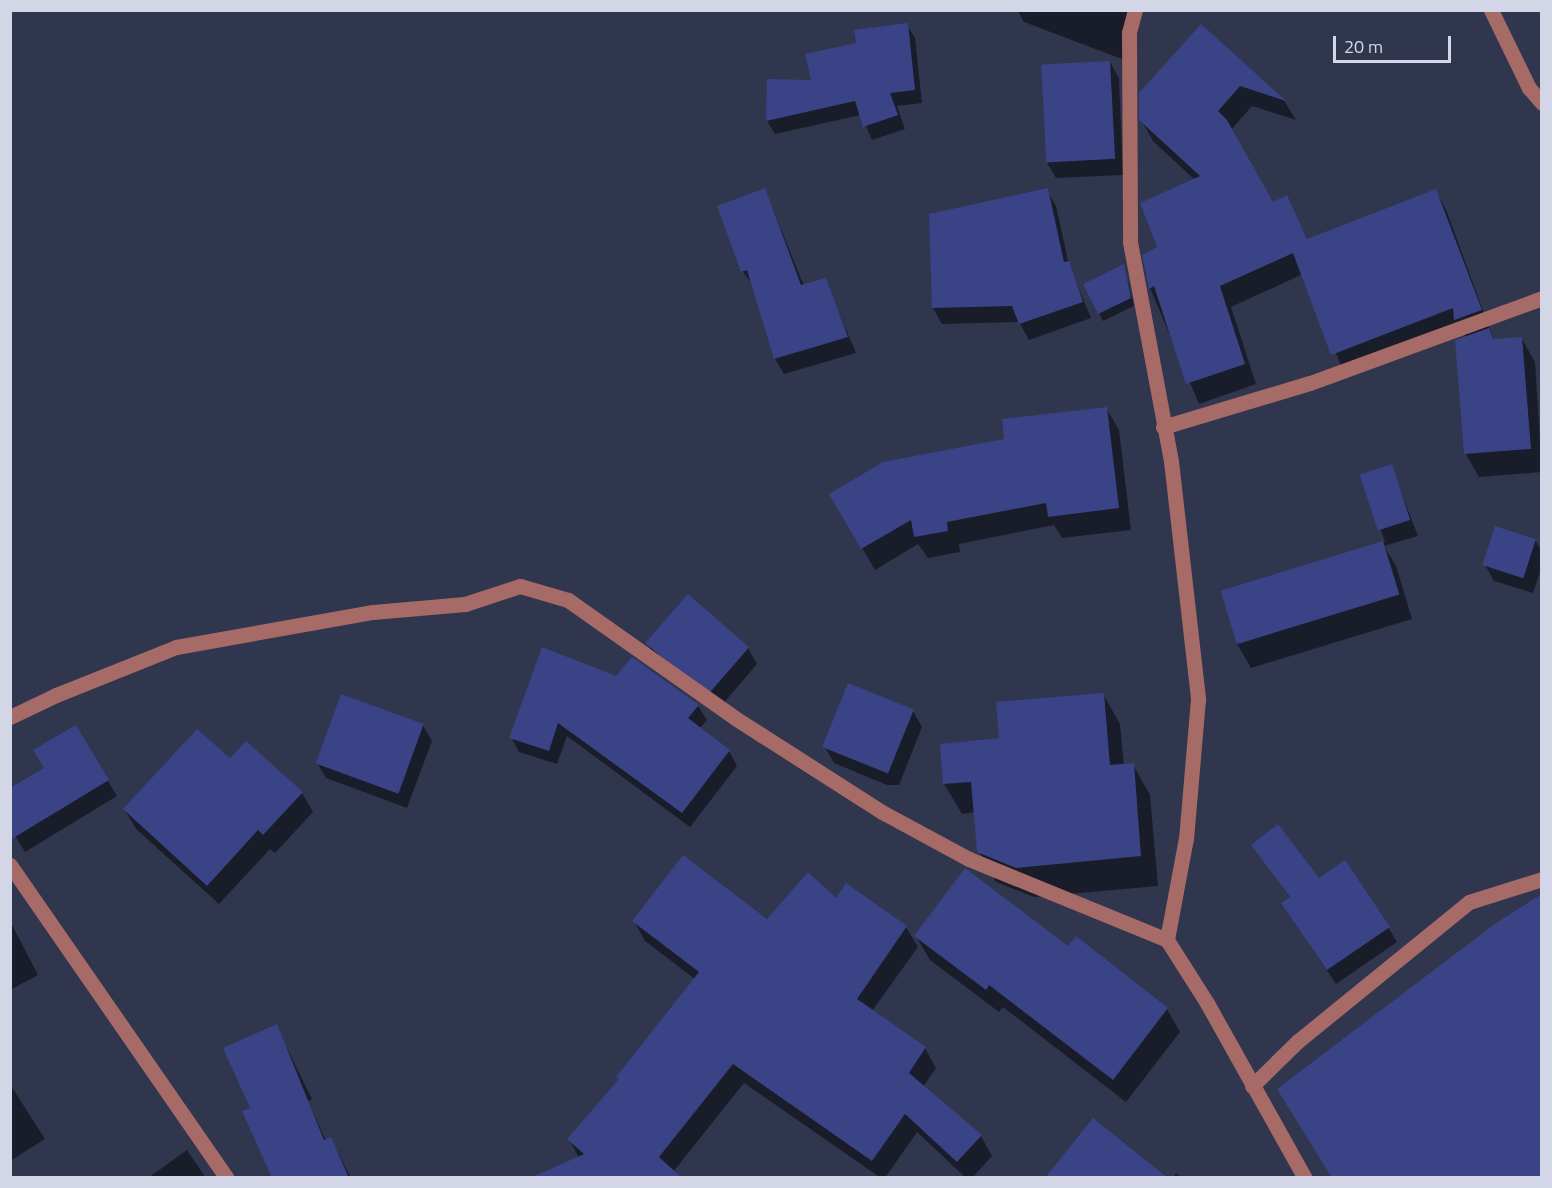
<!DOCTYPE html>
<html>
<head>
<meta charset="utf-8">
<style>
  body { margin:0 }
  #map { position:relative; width:1552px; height:1188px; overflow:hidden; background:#30364e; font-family:"Titillium Web",sans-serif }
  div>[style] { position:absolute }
  .shadow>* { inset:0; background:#0007 }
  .building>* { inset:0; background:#394386; transform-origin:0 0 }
  .minor>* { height:15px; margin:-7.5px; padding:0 7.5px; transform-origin:7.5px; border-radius:7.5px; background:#a66a67 }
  span { translate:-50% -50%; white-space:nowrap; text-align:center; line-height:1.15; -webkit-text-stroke:5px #30364e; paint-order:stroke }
  .frame { position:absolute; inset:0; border:12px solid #d2d6e6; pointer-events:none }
  .scale { position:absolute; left:1333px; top:36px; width:118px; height:27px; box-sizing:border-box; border:3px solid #d2d6e6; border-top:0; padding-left:8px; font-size:18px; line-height:21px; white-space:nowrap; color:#d2d6e6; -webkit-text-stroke:4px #30364e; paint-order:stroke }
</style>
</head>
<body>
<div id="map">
  <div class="shadow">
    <div style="clip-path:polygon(1017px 10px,1141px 10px,1122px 59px,1024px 22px)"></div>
    <div style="clip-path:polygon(907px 25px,915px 38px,922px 103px,897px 106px,905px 129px,872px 140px,861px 115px,775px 134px,767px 121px,768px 81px,813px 81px,858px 45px)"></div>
    <div style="clip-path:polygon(1201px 26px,1285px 102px,1296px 120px,1252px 106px,1231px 130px,1272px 203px,1286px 197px,1308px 240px,1436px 191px,1447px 212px,1494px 341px,1522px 339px,1535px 362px,1542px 472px,1479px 477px,1465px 453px,1466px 338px,1461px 330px,1345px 375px,1303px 274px,1231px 307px,1256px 384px,1199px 404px,1150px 288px,1159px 248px,1195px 180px,1153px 141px,1141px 120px)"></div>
    <div style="clip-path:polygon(1110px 62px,1119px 78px,1123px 175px,1056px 178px,1047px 163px)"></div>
    <div style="clip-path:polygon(765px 190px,804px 286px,825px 280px,856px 353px,784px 374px,775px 359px,754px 286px,742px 271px)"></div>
    <div style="clip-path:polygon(1047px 190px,1056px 206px,1069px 265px,1091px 318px,1029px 340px,1019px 322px,942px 324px,933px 308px)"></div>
    <div style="clip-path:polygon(1124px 266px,1134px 306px,1103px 321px,1099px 313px)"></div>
    <div style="clip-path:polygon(1106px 408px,1119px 430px,1131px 530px,1062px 538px,1054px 525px,959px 544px,960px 552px,928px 558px,918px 544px,875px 570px,831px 495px)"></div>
    <div style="clip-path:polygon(1391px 466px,1418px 536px,1384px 546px,1396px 566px,1412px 619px,1251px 668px,1237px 644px,1221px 591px,1385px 542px,1361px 475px)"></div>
    <div style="clip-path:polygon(1535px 540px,1542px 551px,1542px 566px,1533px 593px,1494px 581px,1485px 565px)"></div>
    <div style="clip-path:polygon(647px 643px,748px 648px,757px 664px,722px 705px,656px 658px)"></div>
    <div style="clip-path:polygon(632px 659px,698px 706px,707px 720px,699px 729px,729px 751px,737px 766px,690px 827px,567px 736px,557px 764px,519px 752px,511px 737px,617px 678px)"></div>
    <div style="clip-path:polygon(1103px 694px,1120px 724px,1124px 766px,1133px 765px,1150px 795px,1158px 886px,1034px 897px,996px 882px,979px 851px,975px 812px,962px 814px,944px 784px,941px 745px,1000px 740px)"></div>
    <div style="clip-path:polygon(913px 711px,922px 727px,899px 785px,887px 785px,834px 763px,825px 747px)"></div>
    <div style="clip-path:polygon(423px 725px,432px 741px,407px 808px,326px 778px,317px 763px)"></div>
    <div style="clip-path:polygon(75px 727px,117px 796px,25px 852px,10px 827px)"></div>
    <div style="clip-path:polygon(302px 793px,313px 812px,275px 853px,270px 849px,219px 904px,136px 829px,125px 810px)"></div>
    <div style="clip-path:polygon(1253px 846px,1318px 880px,1388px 927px,1397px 942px,1336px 984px,1292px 918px,1291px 899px)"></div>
    <div style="clip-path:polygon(847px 885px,906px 927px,918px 947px,872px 1011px,925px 1048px,936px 1068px,923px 1087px,981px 1136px,992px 1156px,972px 1178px,966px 1178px,917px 1132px,885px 1178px,881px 1178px,744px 1083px,673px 1172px,579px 1158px,569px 1139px,620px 1080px,695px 979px,645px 941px,634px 921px,767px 921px,836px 900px)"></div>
    <div style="clip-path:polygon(10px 921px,38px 975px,10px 990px)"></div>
    <div style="clip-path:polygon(916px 936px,1068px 948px,1167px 1009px,1180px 1032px,1126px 1102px,1003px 1007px,999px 1012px,930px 960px)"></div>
    <div style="clip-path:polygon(276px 1026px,312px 1099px,308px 1101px,326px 1141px,331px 1139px,351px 1178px,273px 1178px)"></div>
    <div style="clip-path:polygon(10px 1084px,45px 1139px,10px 1161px)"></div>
    <div style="clip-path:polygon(187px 1150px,206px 1178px,148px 1178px)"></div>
    <div style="clip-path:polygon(1176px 1173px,1182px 1178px,1173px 1178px)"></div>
  </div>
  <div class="building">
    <div style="clip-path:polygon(908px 23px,915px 90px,890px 93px,898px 115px,863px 127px,855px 101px,766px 121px,767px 79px,811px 80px,805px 54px,856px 43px,854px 30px)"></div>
    <div style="clip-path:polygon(1201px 24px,1286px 101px,1240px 86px,1218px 111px,1227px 120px,1273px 202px,1287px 195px,1307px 239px,1436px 189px,1482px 310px,1454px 320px,1453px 308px,1331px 355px,1293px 253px,1220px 286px,1245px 364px,1186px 384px,1154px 286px,1149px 289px,1142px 255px,1157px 247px,1140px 203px,1200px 176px,1139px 120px,1139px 93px)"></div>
    <div style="left:1110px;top:61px;width:98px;height:69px;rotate:87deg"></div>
    <div style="clip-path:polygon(765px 188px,801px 285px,826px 278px,848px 337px,774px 359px,747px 270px,741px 272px,717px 206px)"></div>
    <div style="clip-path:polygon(1048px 188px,1064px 262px,1069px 261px,1083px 302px,1019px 324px,1012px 306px,932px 308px,929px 214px)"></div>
    <div style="clip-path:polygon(1124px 264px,1131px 298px,1098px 314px,1083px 284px)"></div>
    <div style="clip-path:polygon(1489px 328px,1493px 339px,1522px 337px,1531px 449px,1464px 454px,1455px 340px)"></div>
    <div style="clip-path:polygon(1107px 407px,1119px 508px,1048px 517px,1046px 503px,947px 522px,948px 531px,914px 537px,911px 520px,861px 549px,829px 494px,883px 462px,1004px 439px,1002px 419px)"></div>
    <div style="left:1392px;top:464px;width:59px;height:34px;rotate:72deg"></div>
    <div style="left:1495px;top:526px;width:43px;height:41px;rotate:18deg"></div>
    <div style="left:1383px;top:541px;width:56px;height:170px;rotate:73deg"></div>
    <div style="left:688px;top:594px;width:81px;height:65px;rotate:41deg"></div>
    <div style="clip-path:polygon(542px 647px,616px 676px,632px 657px,699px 705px,688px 718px,730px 750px,682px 813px,558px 723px,549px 751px,509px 738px)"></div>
    <div style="left:848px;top:683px;width:71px;height:69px;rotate:22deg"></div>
    <div style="clip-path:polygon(1104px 693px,1110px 765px,1134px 763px,1141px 856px,1016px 868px,977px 852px,971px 782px,943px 784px,940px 744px,999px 738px,996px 702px)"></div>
    <div style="left:341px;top:694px;width:88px;height:74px;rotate:20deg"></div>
    <div style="clip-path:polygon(76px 725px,109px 780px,10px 840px,10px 788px,44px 768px,33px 750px)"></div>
    <div style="clip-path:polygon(197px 729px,230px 758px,246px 741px,303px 792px,263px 835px,258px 830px,207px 886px,123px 809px)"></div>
    <div style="clip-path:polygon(1278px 824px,1319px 878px,1345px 860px,1390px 927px,1327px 970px,1281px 903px,1290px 897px,1251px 845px)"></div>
    <div style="clip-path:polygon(683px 855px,767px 919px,808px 872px,836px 898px,846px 883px,907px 926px,857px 999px,926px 1047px,909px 1073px,982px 1135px,957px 1162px,905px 1114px,872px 1161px,733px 1064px,659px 1157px,682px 1178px,530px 1178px,584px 1154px,567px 1139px,619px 1079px,616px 1077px,699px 972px,632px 921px)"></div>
    <div style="clip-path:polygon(965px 868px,1068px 946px,1076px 936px,1168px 1008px,1113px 1080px,989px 985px,986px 990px,914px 936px)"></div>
    <div style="clip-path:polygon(1542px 894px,1542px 1178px,1332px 1178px,1277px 1089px,1496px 923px)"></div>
    <div style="clip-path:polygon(277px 1024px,324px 1140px,331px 1137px,349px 1178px,272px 1178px,242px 1111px,250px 1108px,223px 1048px)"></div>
    <div style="clip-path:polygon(1093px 1118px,1168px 1178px,1045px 1178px)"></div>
  </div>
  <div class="minor">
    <div style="left:1135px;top:10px;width:24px;rotate:105deg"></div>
    <div style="left:1129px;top:33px;width:209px;rotate:89.7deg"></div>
    <div style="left:1130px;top:242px;width:223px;rotate:79.4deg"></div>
    <div style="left:1171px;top:461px;width:240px;rotate:83.5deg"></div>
    <div style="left:1198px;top:699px;width:140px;rotate:94.9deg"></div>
    <div style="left:1186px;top:838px;width:104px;rotate:100.6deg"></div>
    <div style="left:1167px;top:940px;width:75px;rotate:57.6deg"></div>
    <div style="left:1207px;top:1003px;width:201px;rotate:60.8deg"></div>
    <div style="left:1491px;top:10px;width:87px;rotate:64deg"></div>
    <div style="left:1529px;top:88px;width:20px;rotate:49deg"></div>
    <div style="left:1163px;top:427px;width:153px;rotate:-16.7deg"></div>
    <div style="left:1310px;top:383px;width:247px;rotate:-20.1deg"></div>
    <div style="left:10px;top:717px;width:51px;rotate:-25.6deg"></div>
    <div style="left:56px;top:695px;width:129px;rotate:-21.8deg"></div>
    <div style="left:176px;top:647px;width:200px;rotate:-10.1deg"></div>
    <div style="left:373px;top:612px;width:92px;rotate:-5deg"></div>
    <div style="left:465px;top:604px;width:58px;rotate:-18.1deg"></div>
    <div style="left:520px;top:586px;width:50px;rotate:16.3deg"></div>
    <div style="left:568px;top:600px;width:204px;rotate:35.2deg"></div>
    <div style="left:735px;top:718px;width:174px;rotate:32.6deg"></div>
    <div style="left:882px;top:812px;width:99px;rotate:28.4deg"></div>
    <div style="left:969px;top:859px;width:214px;rotate:22.2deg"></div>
    <div style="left:10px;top:865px;width:381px;rotate:55.3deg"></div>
    <div style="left:1252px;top:1086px;width:64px;rotate:-44.4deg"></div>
    <div style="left:1298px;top:1041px;width:220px;rotate:-39.1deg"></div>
    <div style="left:1469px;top:902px;width:77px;rotate:-17.5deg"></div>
  </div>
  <div class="frame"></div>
  <div class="scale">20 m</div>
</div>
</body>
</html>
